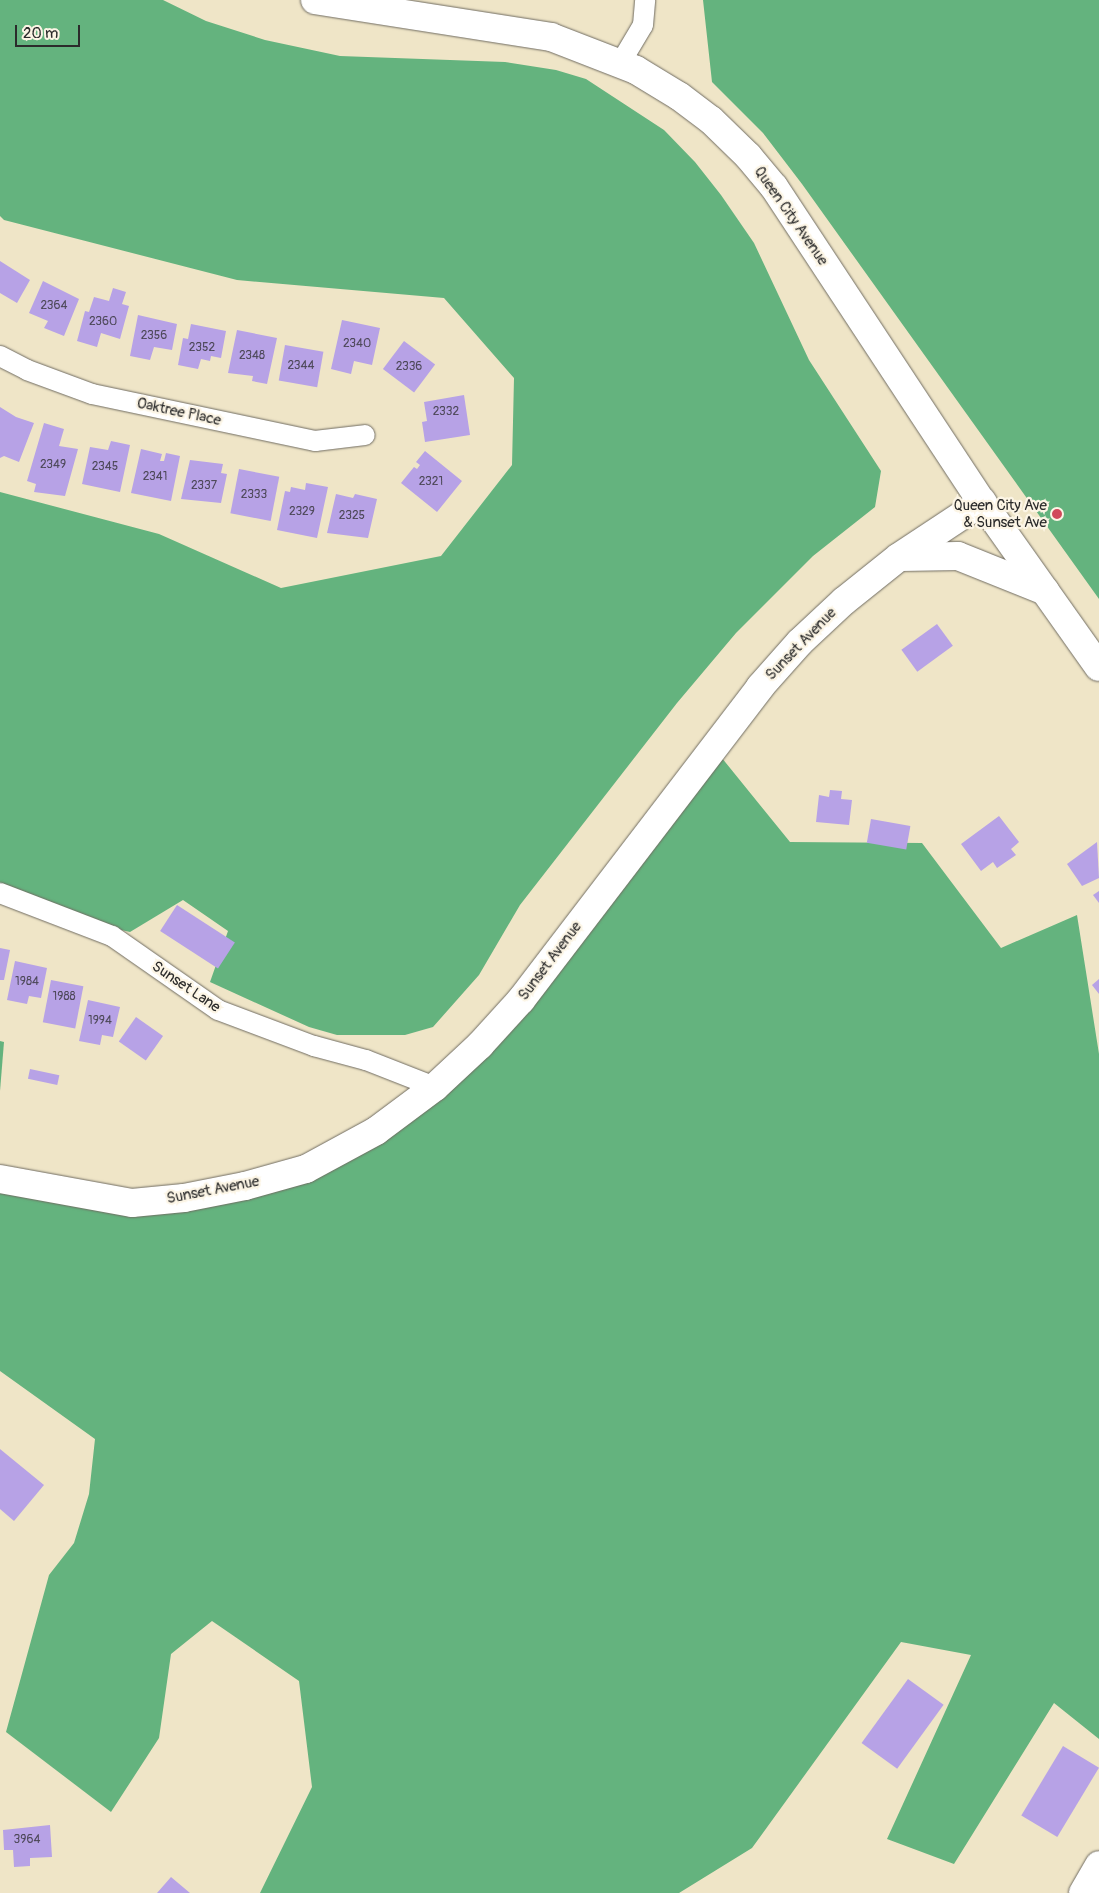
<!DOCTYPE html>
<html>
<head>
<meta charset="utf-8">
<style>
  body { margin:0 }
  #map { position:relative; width:1099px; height:1893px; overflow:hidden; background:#efe5c7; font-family:Pangolin,sans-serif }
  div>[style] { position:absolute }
  .forest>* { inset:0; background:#64b37e }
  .building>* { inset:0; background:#b7a2e6; transform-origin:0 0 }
  .roads { filter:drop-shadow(0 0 1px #706c62) drop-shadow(0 0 1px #706c62) }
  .street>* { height:20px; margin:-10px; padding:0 10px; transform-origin:10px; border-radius:10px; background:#fff }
  .secondary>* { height:28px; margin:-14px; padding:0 14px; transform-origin:14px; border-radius:14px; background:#fff }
  .dots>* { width:14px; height:14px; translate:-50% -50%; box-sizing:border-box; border:2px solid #fcf5e5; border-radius:50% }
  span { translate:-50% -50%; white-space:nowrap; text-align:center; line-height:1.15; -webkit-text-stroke:4.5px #fcf5e5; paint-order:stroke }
  .number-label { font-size:12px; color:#4e495a }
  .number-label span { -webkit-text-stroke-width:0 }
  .street-label { font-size:15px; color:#2b2b2b }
  .poi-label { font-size:15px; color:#2b2b2b }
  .right { translate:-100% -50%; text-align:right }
  .scale { position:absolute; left:15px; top:25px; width:65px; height:22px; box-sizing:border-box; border:2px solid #2b2b2b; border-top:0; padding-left:6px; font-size:15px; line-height:18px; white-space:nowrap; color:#2b2b2b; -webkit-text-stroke:4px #fcf5e5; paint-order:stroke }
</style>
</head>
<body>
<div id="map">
  <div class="forest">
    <div style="clip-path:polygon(0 0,163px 0,206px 21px,265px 40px,340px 56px,505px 62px,556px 70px,586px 79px,664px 130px,695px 162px,721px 195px,754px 243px,809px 360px,881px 471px,875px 507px,813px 556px,736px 633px,677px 703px,520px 905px,479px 975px,433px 1027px,405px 1035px,337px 1035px,309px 1027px,210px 982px,228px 931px,183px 900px,130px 932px,74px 919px,0 893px,0 492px,159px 534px,281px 588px,441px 556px,512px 465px,514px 378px,444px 298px,237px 280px,4px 220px,0 216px)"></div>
    <div style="clip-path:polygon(703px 0,1099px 0,1099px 599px,802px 184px,763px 133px,712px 82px)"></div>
    <div style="clip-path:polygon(713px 747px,790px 842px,922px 843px,1001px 948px,1077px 915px,1099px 1054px,1099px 1739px,1054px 1703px,954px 1864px,887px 1839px,971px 1655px,901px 1642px,752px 1848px,679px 1893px,260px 1893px,312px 1787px,299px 1681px,212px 1621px,171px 1654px,159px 1738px,111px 1812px,6px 1732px,49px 1575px,74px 1543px,89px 1494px,95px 1439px,0 1371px,0 1179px,132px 1203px,245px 1186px,435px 1087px)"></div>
    <div style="clip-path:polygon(0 1041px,4px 1042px,0 1091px)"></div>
  </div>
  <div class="building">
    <div style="clip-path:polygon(0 261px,30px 280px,17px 303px,0 293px)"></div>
    <div style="clip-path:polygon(43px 281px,79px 299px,64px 336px,44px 328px,48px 321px,29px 313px)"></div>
    <div style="clip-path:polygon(113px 288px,126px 292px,122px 304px,129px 306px,120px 339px,101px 333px,97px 347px,77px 341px,85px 311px,89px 312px,94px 297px,109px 301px)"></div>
    <div style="clip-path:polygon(138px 315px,177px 324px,172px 350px,154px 347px,150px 360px,130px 356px)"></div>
    <div style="clip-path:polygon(342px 320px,380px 328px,372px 365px,354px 361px,351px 374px,331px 369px)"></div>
    <div style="clip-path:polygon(191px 324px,226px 331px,221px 358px,211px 356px,210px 361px,201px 359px,198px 369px,178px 365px,183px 338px,188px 339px)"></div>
    <div style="clip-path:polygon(237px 330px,277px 338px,267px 384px,252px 381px,253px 376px,228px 373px)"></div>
    <div style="left:404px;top:341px;width:39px;height:35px;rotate:37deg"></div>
    <div style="left:285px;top:345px;width:39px;height:36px;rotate:10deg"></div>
    <div style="clip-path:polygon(464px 395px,470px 435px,425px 442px,422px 422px,427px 421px,424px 402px)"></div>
    <div style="clip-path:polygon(0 407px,16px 417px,34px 423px,19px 462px,4px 456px,0 458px)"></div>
    <div style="clip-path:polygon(44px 423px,64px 429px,59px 446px,78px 449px,65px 496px,34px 492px,36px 484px,27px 481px)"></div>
    <div style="clip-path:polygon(111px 441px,130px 445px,120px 492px,82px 484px,90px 447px,108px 450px)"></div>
    <div style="clip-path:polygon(141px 449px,162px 454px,160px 461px,164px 461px,166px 453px,180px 456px,171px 501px,131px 493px)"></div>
    <div style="clip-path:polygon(425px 451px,462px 481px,437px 512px,401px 483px,414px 467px,417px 469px,420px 465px,416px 462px)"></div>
    <div style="clip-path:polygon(190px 460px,223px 464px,221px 473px,227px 474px,221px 503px,181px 499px)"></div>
    <div style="left:239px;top:469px;width:41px;height:45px;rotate:11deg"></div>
    <div style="clip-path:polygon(306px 483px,328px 487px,317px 538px,277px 530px,285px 491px,290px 492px,291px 487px,305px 490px)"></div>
    <div style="clip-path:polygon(336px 494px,353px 498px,355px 494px,377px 499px,368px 538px,327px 533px)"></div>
    <div style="left:937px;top:624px;width:27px;height:44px;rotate:54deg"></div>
    <div style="clip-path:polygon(830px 790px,842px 791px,841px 799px,852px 800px,849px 825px,816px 822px,819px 795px,829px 797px)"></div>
    <div style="clip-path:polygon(999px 816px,1019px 842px,1011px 849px,1016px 855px,997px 868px,993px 862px,981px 871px,961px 844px)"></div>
    <div style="left:871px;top:819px;width:40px;height:24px;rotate:10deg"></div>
    <div style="clip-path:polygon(1097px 842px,1099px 878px,1082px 886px,1067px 864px)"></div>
    <div style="clip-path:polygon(1099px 891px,1099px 903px,1093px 895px)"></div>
    <div style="left:177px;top:905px;width:69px;height:31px;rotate:33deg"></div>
    <div style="clip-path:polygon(0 948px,10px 950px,4px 980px,0 980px)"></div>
    <div style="clip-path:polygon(15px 961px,47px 968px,41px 998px,29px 996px,27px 1004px,7px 1000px)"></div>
    <div style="clip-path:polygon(1099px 979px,1099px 994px,1092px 985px)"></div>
    <div style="left:51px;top:980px;width:33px;height:43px;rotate:11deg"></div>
    <div style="clip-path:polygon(88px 1000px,120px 1007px,113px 1037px,102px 1035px,100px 1045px,79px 1041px)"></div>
    <div style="left:136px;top:1017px;width:33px;height:30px;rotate:35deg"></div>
    <div style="left:30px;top:1069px;width:30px;height:10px;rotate:12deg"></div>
    <div style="clip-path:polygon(0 1449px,44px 1485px,14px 1521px,0 1509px)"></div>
    <div style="left:908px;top:1679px;width:44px;height:79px;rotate:36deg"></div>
    <div style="left:1063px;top:1746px;width:42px;height:81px;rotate:31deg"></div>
    <div style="clip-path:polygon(50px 1825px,52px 1857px,30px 1858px,30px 1866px,14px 1867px,13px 1850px,4px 1850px,3px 1830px)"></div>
    <div style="clip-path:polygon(171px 1877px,190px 1893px,157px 1893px)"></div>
  </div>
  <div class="roads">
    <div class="street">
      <div style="left:621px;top:62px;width:43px;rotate:-59.3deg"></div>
      <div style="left:643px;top:25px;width:25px;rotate:-85deg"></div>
      <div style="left:0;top:356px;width:30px;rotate:27deg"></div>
      <div style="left:27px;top:370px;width:69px;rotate:20.3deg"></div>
      <div style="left:92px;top:394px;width:228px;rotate:11.9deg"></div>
      <div style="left:315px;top:441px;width:50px;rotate:-6.8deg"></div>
      <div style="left:0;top:893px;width:120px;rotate:21deg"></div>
      <div style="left:112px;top:936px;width:129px;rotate:34.9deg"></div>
      <div style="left:218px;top:1010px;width:103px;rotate:20.6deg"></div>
      <div style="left:314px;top:1046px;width:54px;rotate:15.1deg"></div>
      <div style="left:366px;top:1060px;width:74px;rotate:21.4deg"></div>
    </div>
    <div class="secondary">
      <div style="left:315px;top:0;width:239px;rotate:8.9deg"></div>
      <div style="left:551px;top:37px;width:91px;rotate:21.2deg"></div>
      <div style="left:636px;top:70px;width:50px;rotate:31.2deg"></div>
      <div style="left:679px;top:96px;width:40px;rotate:37deg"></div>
      <div style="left:711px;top:120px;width:52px;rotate:44.2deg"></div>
      <div style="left:748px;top:156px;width:40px;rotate:50deg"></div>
      <div style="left:774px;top:187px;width:377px;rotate:56.6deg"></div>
      <div style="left:982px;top:502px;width:202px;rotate:54.7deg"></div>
      <div style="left:901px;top:557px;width:57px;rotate:-1deg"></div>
      <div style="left:958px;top:556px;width:94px;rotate:21.9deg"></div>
      <div style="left:0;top:1179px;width:134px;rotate:10.3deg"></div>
      <div style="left:132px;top:1203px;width:52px;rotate:-5.5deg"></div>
      <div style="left:184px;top:1198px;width:62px;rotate:-11.1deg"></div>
      <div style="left:245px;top:1186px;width:63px;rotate:-15.6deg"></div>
      <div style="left:306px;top:1169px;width:80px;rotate:-28.5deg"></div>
      <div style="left:376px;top:1131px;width:74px;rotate:-36.7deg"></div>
      <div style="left:435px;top:1087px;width:62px;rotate:-43deg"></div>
      <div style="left:480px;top:1045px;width:61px;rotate:-47.7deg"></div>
      <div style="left:521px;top:1000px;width:394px;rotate:-52.6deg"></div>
      <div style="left:760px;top:687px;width:60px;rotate:-48.4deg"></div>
      <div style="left:800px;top:642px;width:60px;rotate:-43deg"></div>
      <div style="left:844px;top:601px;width:70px;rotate:-38.7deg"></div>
      <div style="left:899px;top:557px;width:100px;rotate:-33.5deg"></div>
      <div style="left:1083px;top:1893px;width:32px;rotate:-60deg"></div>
    </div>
  </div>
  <div class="dots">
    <div style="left:1057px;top:514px;background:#d1495b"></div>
  </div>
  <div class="number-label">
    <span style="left:54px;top:306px">2364</span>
    <span style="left:103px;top:322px">2360</span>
    <span style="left:154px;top:336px">2356</span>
    <span style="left:357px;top:344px">2340</span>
    <span style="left:202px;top:348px">2352</span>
    <span style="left:252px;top:356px">2348</span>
    <span style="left:301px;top:366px">2344</span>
    <span style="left:409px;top:367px">2336</span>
    <span style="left:446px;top:412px">2332</span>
    <span style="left:53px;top:465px">2349</span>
    <span style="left:105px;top:467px">2345</span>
    <span style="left:155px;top:477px">2341</span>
    <span style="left:431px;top:482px">2321</span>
    <span style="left:204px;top:486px">2337</span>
    <span style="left:254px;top:495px">2333</span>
    <span style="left:302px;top:512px">2329</span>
    <span style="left:352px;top:516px">2325</span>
    <span style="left:27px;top:982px">1984</span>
    <span style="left:64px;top:997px">1988</span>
    <span style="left:100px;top:1021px">1994</span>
    <span style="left:27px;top:1840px">3964</span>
  </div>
  <div class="street-label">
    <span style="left:791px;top:216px;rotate:55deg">Queen City Avenue</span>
    <span style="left:179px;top:412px;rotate:12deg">Oaktree Place</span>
    <span style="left:801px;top:644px;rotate:-46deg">Sunset Avenue</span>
    <span style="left:550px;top:961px;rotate:-53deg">Sunset Avenue</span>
    <span style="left:186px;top:987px;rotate:34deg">Sunset Lane</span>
    <span style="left:213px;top:1190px;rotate:-11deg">Sunset Avenue</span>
  </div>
  <div class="poi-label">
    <span class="right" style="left:1047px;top:514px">Queen City Ave<br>&amp; Sunset Ave</span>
  </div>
  <div class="scale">20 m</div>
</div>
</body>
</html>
